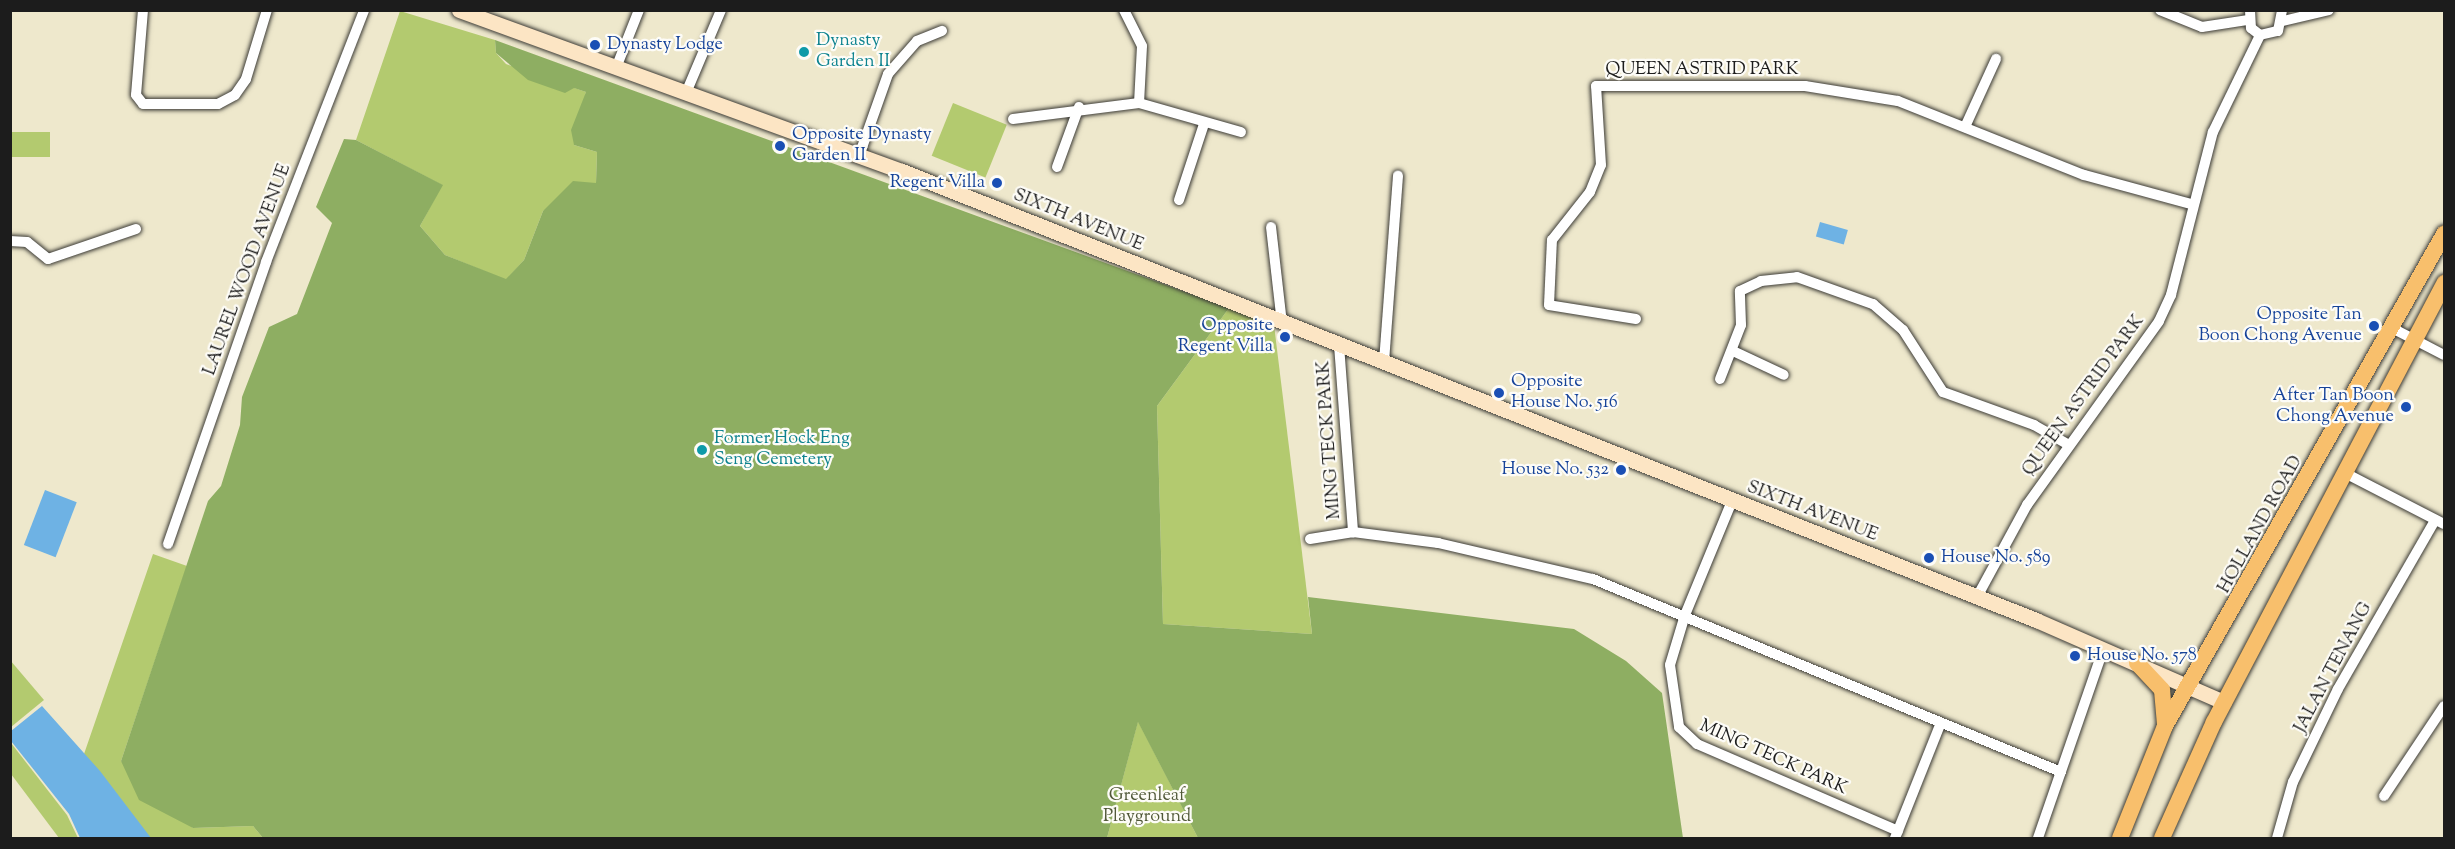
<!DOCTYPE html>
<html>
<head>
<meta charset="utf-8">
<style>
  body { margin:0 }
  #map { position:relative; width:2455px; height:849px; overflow:hidden; background:#eee8cc; font-family:"Sorts Mill Goudy",serif }
  div>[style] { position:absolute }
  .green>* { inset:0; background:#b3ca6f; transform-origin:0 0 }
  .forest>* { inset:0; background:#8eae62 }
  .water>* { inset:0; background:#6eb2e4; transform-origin:0 0 }
  .roads { filter:drop-shadow(0 0 2px #3c3b36) drop-shadow(0 0 2px #3c3b36) }
  .minor>* { height:10px; margin:-5px; padding:0 5px; transform-origin:5px; border-radius:5px; background:#fff }
  .secondary>* { height:15px; margin:-7.5px; padding:0 7.5px; transform-origin:7.5px; border-radius:7.5px; background:#fce5c4 }
  .primary>* { height:16px; margin:-8px; padding:0 8px; transform-origin:8px; border-radius:8px; background:#f8bf6c }
  .dots>* { width:16px; height:16px; translate:-50% -50%; box-sizing:border-box; border:3px solid #fdfcf7; border-radius:50% }
  span { translate:-50% -50%; white-space:nowrap; text-align:center; line-height:1.15; -webkit-text-stroke:4.5px #fdfcf7; paint-order:stroke }
  .culture-label { font-size:18px; color:#0d838f }
  .left { translate:0 -50%; text-align:left }
  .transit-label { font-size:18px; color:#164399 }
  .right { translate:-100% -50%; text-align:right }
  .street-label { font-size:18px; color:#1c1c1c }
  .park-label { font-size:18px; color:#515939 }
  .frame { position:absolute; inset:0; border:12px solid #1c1c1c; pointer-events:none }
</style>
</head>
<body>
<div id="map">
  <div class="green">
    <div style="clip-path:polygon(400px 11px,495px 40px,496px 53px,506px 64px,586px 92px,574px 145px,597px 152px,596px 183px,543px 211px,524px 260px,506px 280px,445px 255px,420px 226px,442px 185px,356px 140px)"></div>
    <div style="left:953px;top:103px;width:58px;height:57px;rotate:22deg"></div>
    <div style="left:10px;top:132px;width:40px;height:25px"></div>
    <div style="clip-path:polygon(1229px 308px,1274px 325px,1312px 634px,1163px 624px,1157px 406px)"></div>
    <div style="clip-path:polygon(153px 554px,187px 566px,121px 761px,193px 828px,253px 826px,263px 838px,123px 838px,140px 825px,84px 754px)"></div>
    <div style="clip-path:polygon(10px 660px,44px 700px,11px 727px,10px 727px)"></div>
    <div style="clip-path:polygon(1138px 721px,1198px 838px,1107px 838px)"></div>
    <div style="clip-path:polygon(11px 743px,67px 815px,78px 838px,59px 838px,11px 774px)"></div>
  </div>
  <div class="forest">
    <div style="clip-path:polygon(495px 40px,1229px 308px,1157px 406px,1163px 624px,1312px 634px,1308px 597px,1574px 629px,1626px 661px,1662px 693px,1683px 838px,1198px 838px,1138px 722px,1107px 838px,263px 838px,253px 826px,193px 828px,139px 800px,121px 761px,208px 501px,221px 486px,240px 425px,242px 397px,269px 327px,297px 314px,332px 223px,316px 207px,344px 139px,356px 140px,443px 185px,420px 226px,445px 255px,506px 279px,524px 260px,543px 211px,573px 181px,596px 183px,597px 152px,574px 145px,571px 130px,586px 92px,574px 88px,565px 93px,528px 80px,496px 53px)"></div>
  </div>
  <div class="water">
    <div style="left:1820px;top:222px;width:29px;height:15px;rotate:16deg"></div>
    <div style="left:45px;top:490px;width:34px;height:59px;rotate:21deg"></div>
    <div style="clip-path:polygon(42px 706px,100px 771px,151px 838px,80px 838px,69px 814px,11px 741px,11px 731px)"></div>
  </div>
  <div class="roads">
    <div class="minor">
      <div style="left:143px;top:10px;width:85px;rotate:94.7deg"></div>
      <div style="left:136px;top:95px;width:11px;rotate:52deg"></div>
      <div style="left:143px;top:104px;width:75px"></div>
      <div style="left:218px;top:104px;width:19px;rotate:-28deg"></div>
      <div style="left:235px;top:95px;width:19px;rotate:-55deg"></div>
      <div style="left:246px;top:79px;width:72px;rotate:-73.1deg"></div>
      <div style="left:1124px;top:10px;width:40px;rotate:63.4deg"></div>
      <div style="left:1142px;top:46px;width:57px;rotate:93deg"></div>
      <div style="left:2160px;top:10px;width:45px;rotate:22deg"></div>
      <div style="left:2202px;top:27px;width:47px;rotate:-8.7deg"></div>
      <div style="left:2250px;top:10px;width:18px;rotate:87deg"></div>
      <div style="left:2251px;top:28px;width:11px;rotate:38deg"></div>
      <div style="left:2260px;top:35px;width:18px;rotate:-13deg"></div>
      <div style="left:2278px;top:31px;width:21px;rotate:-79deg"></div>
      <div style="left:2283px;top:21px;width:47px;rotate:-13.4deg"></div>
      <div style="left:616px;top:68px;width:62px;rotate:-68.4deg"></div>
      <div style="left:686px;top:93px;width:90px;rotate:-67.1deg"></div>
      <div style="left:1013px;top:119px;width:127px;rotate:-7.2deg"></div>
      <div style="left:1139px;top:103px;width:106px;rotate:15.9deg"></div>
      <div style="left:1965px;top:127px;width:75px;rotate:-65.5deg"></div>
      <div style="left:859px;top:156px;width:87px;rotate:-70.5deg"></div>
      <div style="left:888px;top:74px;width:44px;rotate:-48.7deg"></div>
      <div style="left:917px;top:41px;width:27px;rotate:-22deg"></div>
      <div style="left:1057px;top:167px;width:64px;rotate:-69.9deg"></div>
      <div style="left:1179px;top:200px;width:80px;rotate:-71.8deg"></div>
      <div style="left:1271px;top:227px;width:97px;rotate:83.5deg"></div>
      <div style="left:10px;top:241px;width:17px;rotate:3deg"></div>
      <div style="left:27px;top:242px;width:27px;rotate:39deg"></div>
      <div style="left:48px;top:259px;width:93px;rotate:-18.8deg"></div>
      <div style="left:1636px;top:319px;width:88px;rotate:-170.9deg"></div>
      <div style="left:1549px;top:305px;width:65px;rotate:-87.4deg"></div>
      <div style="left:1552px;top:240px;width:61px;rotate:-51.6deg"></div>
      <div style="left:1590px;top:192px;width:29px;rotate:-68deg"></div>
      <div style="left:1601px;top:165px;width:79px;rotate:-93.6deg"></div>
      <div style="left:1596px;top:86px;width:209px"></div>
      <div style="left:1805px;top:86px;width:94px;rotate:9.2deg"></div>
      <div style="left:1898px;top:101px;width:200px;rotate:21.7deg"></div>
      <div style="left:2084px;top:175px;width:111px;rotate:15.2deg"></div>
      <div style="left:2394px;top:329px;width:56px;rotate:27.5deg"></div>
      <div style="left:1339px;top:345px;width:188px;rotate:85.7deg"></div>
      <div style="left:1733px;top:351px;width:56px;rotate:25.2deg"></div>
      <div style="left:1384px;top:362px;width:187px;rotate:-85.7deg"></div>
      <div style="left:1720px;top:379px;width:58px;rotate:-68.7deg"></div>
      <div style="left:1741px;top:325px;width:34px;rotate:-92deg"></div>
      <div style="left:1740px;top:291px;width:23px;rotate:-25deg"></div>
      <div style="left:1761px;top:281px;width:36px;rotate:-6deg"></div>
      <div style="left:1797px;top:277px;width:81px;rotate:19.6deg"></div>
      <div style="left:1873px;top:304px;width:40px;rotate:41deg"></div>
      <div style="left:1903px;top:330px;width:74px;rotate:57.2deg"></div>
      <div style="left:1943px;top:392px;width:97px;rotate:19.9deg"></div>
      <div style="left:2034px;top:425px;width:40px;rotate:29.7deg"></div>
      <div style="left:2347px;top:474px;width:109px;rotate:27.3deg"></div>
      <div style="left:1732px;top:501px;width:123px;rotate:112.4deg"></div>
      <div style="left:1685px;top:615px;width:52px;rotate:106.7deg"></div>
      <div style="left:1670px;top:665px;width:63px;rotate:81.7deg"></div>
      <div style="left:1679px;top:727px;width:25px;rotate:43deg"></div>
      <div style="left:1697px;top:744px;width:219px;rotate:23.4deg"></div>
      <div style="left:1310px;top:539px;width:44px;rotate:-9.2deg"></div>
      <div style="left:1353px;top:532px;width:86px;rotate:7.4deg"></div>
      <div style="left:1438px;top:543px;width:159px;rotate:13.1deg"></div>
      <div style="left:1593px;top:579px;width:506px;rotate:22.41deg"></div>
      <div style="left:168px;top:544px;width:299px;rotate:-70.8deg"></div>
      <div style="left:266px;top:262px;width:270px;rotate:-68.7deg"></div>
      <div style="left:1977px;top:597px;width:105px;rotate:-61.5deg"></div>
      <div style="left:2027px;top:505px;width:226px;rotate:-54.3deg"></div>
      <div style="left:2159px;top:321px;width:29px;rotate:-65deg"></div>
      <div style="left:2171px;top:295px;width:168px;rotate:-75.6deg"></div>
      <div style="left:2213px;top:132px;width:108px;rotate:-64.1deg"></div>
      <div style="left:2384px;top:796px;width:108px;rotate:-56.3deg"></div>
      <div style="left:1895px;top:838px;width:122px;rotate:-68.3deg"></div>
      <div style="left:2038px;top:838px;width:199px;rotate:-70.9deg"></div>
      <div style="left:2277px;top:838px;width:58px;rotate:-74.1deg"></div>
      <div style="left:2293px;top:782px;width:103px;rotate:-64.2deg"></div>
      <div style="left:2338px;top:689px;width:195px;rotate:-60.1deg"></div>
    </div>
    <div class="secondary">
      <div style="left:459px;top:10px;width:471px;rotate:20deg"></div>
      <div style="left:902px;top:171px;width:1220px;rotate:21.6deg"></div>
      <div style="left:2036px;top:620px;width:205px;rotate:23.6deg"></div>
    </div>
    <div class="primary">
      <div style="left:2137px;top:663px;width:37px;rotate:47deg"></div>
      <div style="left:2162px;top:690px;width:35px;rotate:85deg"></div>
      <div style="left:2120px;top:838px;width:121px;rotate:-68.1deg"></div>
      <div style="left:2165px;top:726px;width:566px;rotate:-60.44deg"></div>
      <div style="left:2162px;top:838px;width:127px;rotate:-65.9deg"></div>
      <div style="left:2214px;top:722px;width:496px;rotate:-62.3deg"></div>
    </div>
  </div>
  <div class="dots">
    <div style="left:595px;top:45px;background:#1a4fb4"></div>
    <div style="left:804px;top:52px;background:#0f9aa8"></div>
    <div style="left:780px;top:146px;background:#1a4fb4"></div>
    <div style="left:997px;top:183px;background:#1a4fb4"></div>
    <div style="left:2374px;top:326px;background:#1a4fb4"></div>
    <div style="left:1285px;top:337px;background:#1a4fb4"></div>
    <div style="left:1499px;top:393px;background:#1a4fb4"></div>
    <div style="left:2406px;top:407px;background:#1a4fb4"></div>
    <div style="left:702px;top:450px;background:#0f9aa8"></div>
    <div style="left:1621px;top:470px;background:#1a4fb4"></div>
    <div style="left:1929px;top:558px;background:#1a4fb4"></div>
    <div style="left:2075px;top:656px;background:#1a4fb4"></div>
  </div>
  <div class="culture-label">
    <span class="left" style="left:816px;top:52px">Dynasty<br>Garden II</span>
    <span class="left" style="left:714px;top:450px">Former Hock Eng<br>Seng Cemetery</span>
  </div>
  <div class="transit-label">
    <span class="left" style="left:607px;top:45px">Dynasty Lodge</span>
    <span class="left" style="left:792px;top:146px">Opposite Dynasty<br>Garden II</span>
    <span class="right" style="left:985px;top:183px">Regent Villa</span>
    <span class="right" style="left:2362px;top:326px">Opposite Tan<br>Boon Chong Avenue</span>
    <span class="right" style="left:1273px;top:337px">Opposite<br>Regent Villa</span>
    <span class="left" style="left:1511px;top:393px">Opposite<br>House No. 516</span>
    <span class="right" style="left:2394px;top:407px">After Tan Boon<br>Chong Avenue</span>
    <span class="right" style="left:1609px;top:470px">House No. 532</span>
    <span class="left" style="left:1941px;top:558px">House No. 589</span>
    <span class="left" style="left:2087px;top:656px">House No. 578</span>
  </div>
  <div class="street-label">
    <span style="left:1702px;top:70px">QUEEN ASTRID PARK</span>
    <span style="left:1078px;top:221px;rotate:22deg">SIXTH AVENUE</span>
    <span style="left:248px;top:270px;rotate:-70deg">LAUREL WOOD AVENUE</span>
    <span style="left:2084px;top:396px;rotate:-54deg">QUEEN ASTRID PARK</span>
    <span style="left:1330px;top:440px;rotate:-94deg">MING TECK PARK</span>
    <span style="left:1812px;top:512px;rotate:21deg">SIXTH AVENUE</span>
    <span style="left:2261px;top:525px;rotate:-61deg">HOLLAND ROAD</span>
    <span style="left:2334px;top:668px;rotate:-62deg">JALAN TENANG</span>
    <span style="left:1773px;top:758px;rotate:24deg">MING TECK PARK</span>
  </div>
  <div class="park-label">
    <span style="left:1147px;top:807px">Greenleaf<br>Playground</span>
  </div>
  <div class="frame"></div>
</div>
</body>
</html>
